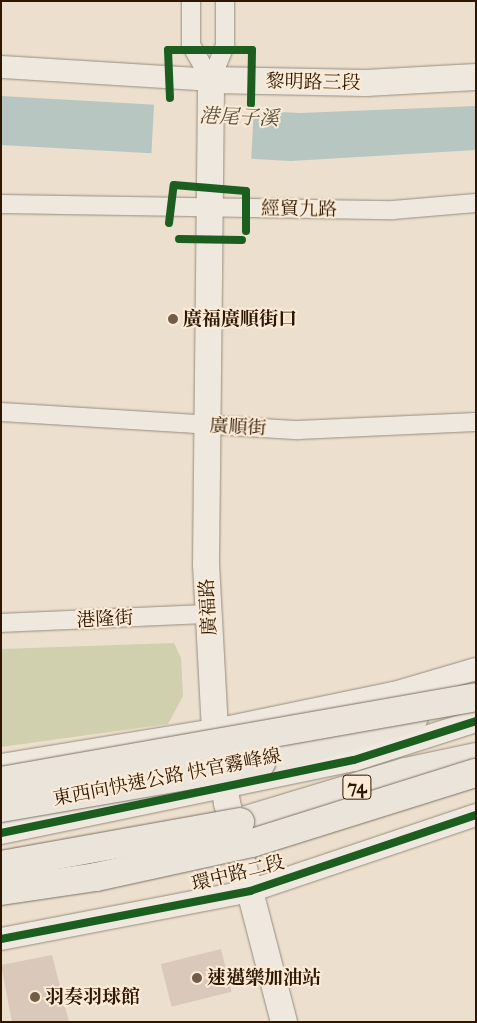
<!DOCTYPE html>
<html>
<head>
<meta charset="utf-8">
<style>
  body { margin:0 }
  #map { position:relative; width:477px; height:1023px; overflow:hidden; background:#ecdfcd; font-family:"IM FELL Great Primer","Noto Serif TC",serif }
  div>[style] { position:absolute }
  .green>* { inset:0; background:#d0d0ae }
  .water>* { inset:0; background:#b7c6c0 }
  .pier>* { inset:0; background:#ecdfcd; transform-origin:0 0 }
  .building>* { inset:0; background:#dac8ba; transform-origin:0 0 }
  .roads { filter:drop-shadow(0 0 1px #978c7f) drop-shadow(0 0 1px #978c7f) }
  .minor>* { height:18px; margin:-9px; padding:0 9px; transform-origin:9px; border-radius:9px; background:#efe8df }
  .tertiary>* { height:22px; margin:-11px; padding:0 11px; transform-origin:11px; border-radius:11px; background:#efe8df }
  .secondary>* { height:26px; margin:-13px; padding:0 13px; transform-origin:13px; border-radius:13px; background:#efe8df }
  .trunk>* { height:28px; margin:-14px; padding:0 14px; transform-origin:14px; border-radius:14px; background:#ebe4da }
  .bridges { filter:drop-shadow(0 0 1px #7b7164) drop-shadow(0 0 1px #7b7164) }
  .trunk-bridge>* { height:28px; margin:-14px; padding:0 14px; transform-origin:14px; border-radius:14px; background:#ebe4da }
  .cycleway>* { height:8px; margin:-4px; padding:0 4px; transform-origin:4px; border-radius:4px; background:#1b5e20 }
  .dots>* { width:14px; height:14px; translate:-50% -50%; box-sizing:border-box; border:2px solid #fbebd6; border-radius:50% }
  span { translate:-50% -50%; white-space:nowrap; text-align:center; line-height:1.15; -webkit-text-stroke:4px #fbebd6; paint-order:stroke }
  .shield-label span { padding:1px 4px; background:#fbebd6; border:1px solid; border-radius:4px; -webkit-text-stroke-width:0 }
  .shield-label { font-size:18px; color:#2e1600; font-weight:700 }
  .street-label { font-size:19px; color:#2e1600 }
  .poi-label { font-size:19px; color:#2e1600; font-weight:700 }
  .left { translate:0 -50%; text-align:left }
  .water-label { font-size:20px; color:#565041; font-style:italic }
  .frame { position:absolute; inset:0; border:2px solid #2e1600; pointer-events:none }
</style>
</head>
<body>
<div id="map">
  <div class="green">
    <div style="clip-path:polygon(174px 643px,181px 658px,183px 696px,168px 724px,1px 747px,1px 649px)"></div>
  </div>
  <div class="water">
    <div style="clip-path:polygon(1px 96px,300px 113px,476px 106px,476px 150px,291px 161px,1px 145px)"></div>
  </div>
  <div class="pier">
    <div style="left:154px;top:104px;width:100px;height:52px;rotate:3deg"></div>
  </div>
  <div class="building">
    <div style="left:221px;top:949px;width:44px;height:62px;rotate:76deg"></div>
    <div style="clip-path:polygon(52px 955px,69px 1022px,12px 1022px,1px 965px)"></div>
  </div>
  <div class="roads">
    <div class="minor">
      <div style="left:191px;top:1px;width:44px;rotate:90deg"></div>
      <div style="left:191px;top:45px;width:40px;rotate:60.3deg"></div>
      <div style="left:211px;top:80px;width:38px;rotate:-68deg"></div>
      <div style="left:225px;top:45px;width:44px;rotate:-90deg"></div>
      <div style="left:1px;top:204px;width:392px;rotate:0.9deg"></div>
      <div style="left:393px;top:210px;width:83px;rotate:-4.8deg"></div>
      <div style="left:1px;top:412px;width:298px;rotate:3.5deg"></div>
      <div style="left:298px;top:430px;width:178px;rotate:-2.6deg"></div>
      <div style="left:1px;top:623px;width:207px;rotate:-2.5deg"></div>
    </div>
    <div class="tertiary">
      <div style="left:1px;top:67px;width:210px;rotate:3.5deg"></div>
      <div style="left:1px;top:765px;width:217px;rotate:-9.3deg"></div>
      <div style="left:215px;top:730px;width:183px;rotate:-11.7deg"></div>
      <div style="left:394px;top:693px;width:85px;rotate:-16.3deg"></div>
      <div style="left:1px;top:833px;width:360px;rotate:-11.7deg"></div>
      <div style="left:354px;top:760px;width:128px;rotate:-17.7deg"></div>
      <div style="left:1px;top:939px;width:254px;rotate:-10.9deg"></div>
      <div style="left:250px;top:891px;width:238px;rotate:-18.6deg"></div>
    </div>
    <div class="secondary">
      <div style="left:284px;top:1022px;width:226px;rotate:-104.6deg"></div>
      <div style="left:227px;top:803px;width:74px;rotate:-99.3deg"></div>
      <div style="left:215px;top:730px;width:166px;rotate:-93.1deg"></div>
      <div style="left:206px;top:564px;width:484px;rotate:-89.4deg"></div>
      <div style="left:211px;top:80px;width:155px;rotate:1.1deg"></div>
      <div style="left:366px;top:83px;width:110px;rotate:-3.1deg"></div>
    </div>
    <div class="trunk">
      <div style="left:261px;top:763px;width:159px;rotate:-16.4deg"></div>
      <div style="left:240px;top:822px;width:173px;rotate:-16.8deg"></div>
      <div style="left:406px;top:772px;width:72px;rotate:-12.1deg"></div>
    </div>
  </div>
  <div class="bridges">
    <div class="trunk-bridge">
      <div style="left:1px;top:781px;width:482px;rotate:-10deg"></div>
      <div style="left:1px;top:808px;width:264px;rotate:-9.8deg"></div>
      <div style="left:1px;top:865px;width:243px;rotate:-10.2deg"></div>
      <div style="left:1px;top:891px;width:96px;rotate:-8.4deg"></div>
      <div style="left:96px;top:877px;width:160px;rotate:-12.3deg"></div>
      <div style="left:252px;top:843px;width:235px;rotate:-17.4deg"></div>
    </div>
  </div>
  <div class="cycleway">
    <div style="left:170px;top:98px;width:48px;rotate:-92.4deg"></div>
    <div style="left:168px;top:50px;width:84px"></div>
    <div style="left:252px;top:50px;width:54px;rotate:91.1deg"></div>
    <div style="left:169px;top:223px;width:38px;rotate:-83deg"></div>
    <div style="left:174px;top:185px;width:72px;rotate:4.8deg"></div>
    <div style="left:246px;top:191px;width:40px;rotate:90deg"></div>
    <div style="left:179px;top:239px;width:63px;rotate:0.9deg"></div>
    <div style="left:1px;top:833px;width:360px;rotate:-11.7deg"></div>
    <div style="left:354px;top:760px;width:128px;rotate:-17.7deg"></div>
    <div style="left:1px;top:939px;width:254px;rotate:-10.9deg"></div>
    <div style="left:250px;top:891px;width:238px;rotate:-18.6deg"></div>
  </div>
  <div class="dots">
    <div style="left:173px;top:319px;background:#705c48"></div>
    <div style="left:197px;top:978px;background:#705c48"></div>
    <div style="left:35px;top:997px;background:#705c48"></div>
  </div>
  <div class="shield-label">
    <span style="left:357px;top:787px">74</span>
  </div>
  <div class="street-label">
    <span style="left:313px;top:82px;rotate:1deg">黎明路三段</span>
    <span style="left:299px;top:209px;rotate:1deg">經貿九路</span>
    <span style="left:238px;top:427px;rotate:3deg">廣順街</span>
    <span style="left:208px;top:607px;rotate:-93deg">廣福路</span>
    <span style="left:105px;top:619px;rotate:-3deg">港隆街</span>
    <span style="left:167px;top:777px;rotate:-11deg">東西向快速公路 快官霧峰線</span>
    <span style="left:238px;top:873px;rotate:-14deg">環中路二段</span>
  </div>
  <div class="poi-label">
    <span class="left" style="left:183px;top:319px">廣福廣順街口</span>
    <span class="left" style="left:207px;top:978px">速邁樂加油站</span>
    <span class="left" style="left:45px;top:997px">羽奏羽球館</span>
  </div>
  <div class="water-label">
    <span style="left:239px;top:117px;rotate:2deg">港尾子溪</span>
  </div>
  <div class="frame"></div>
</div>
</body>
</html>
